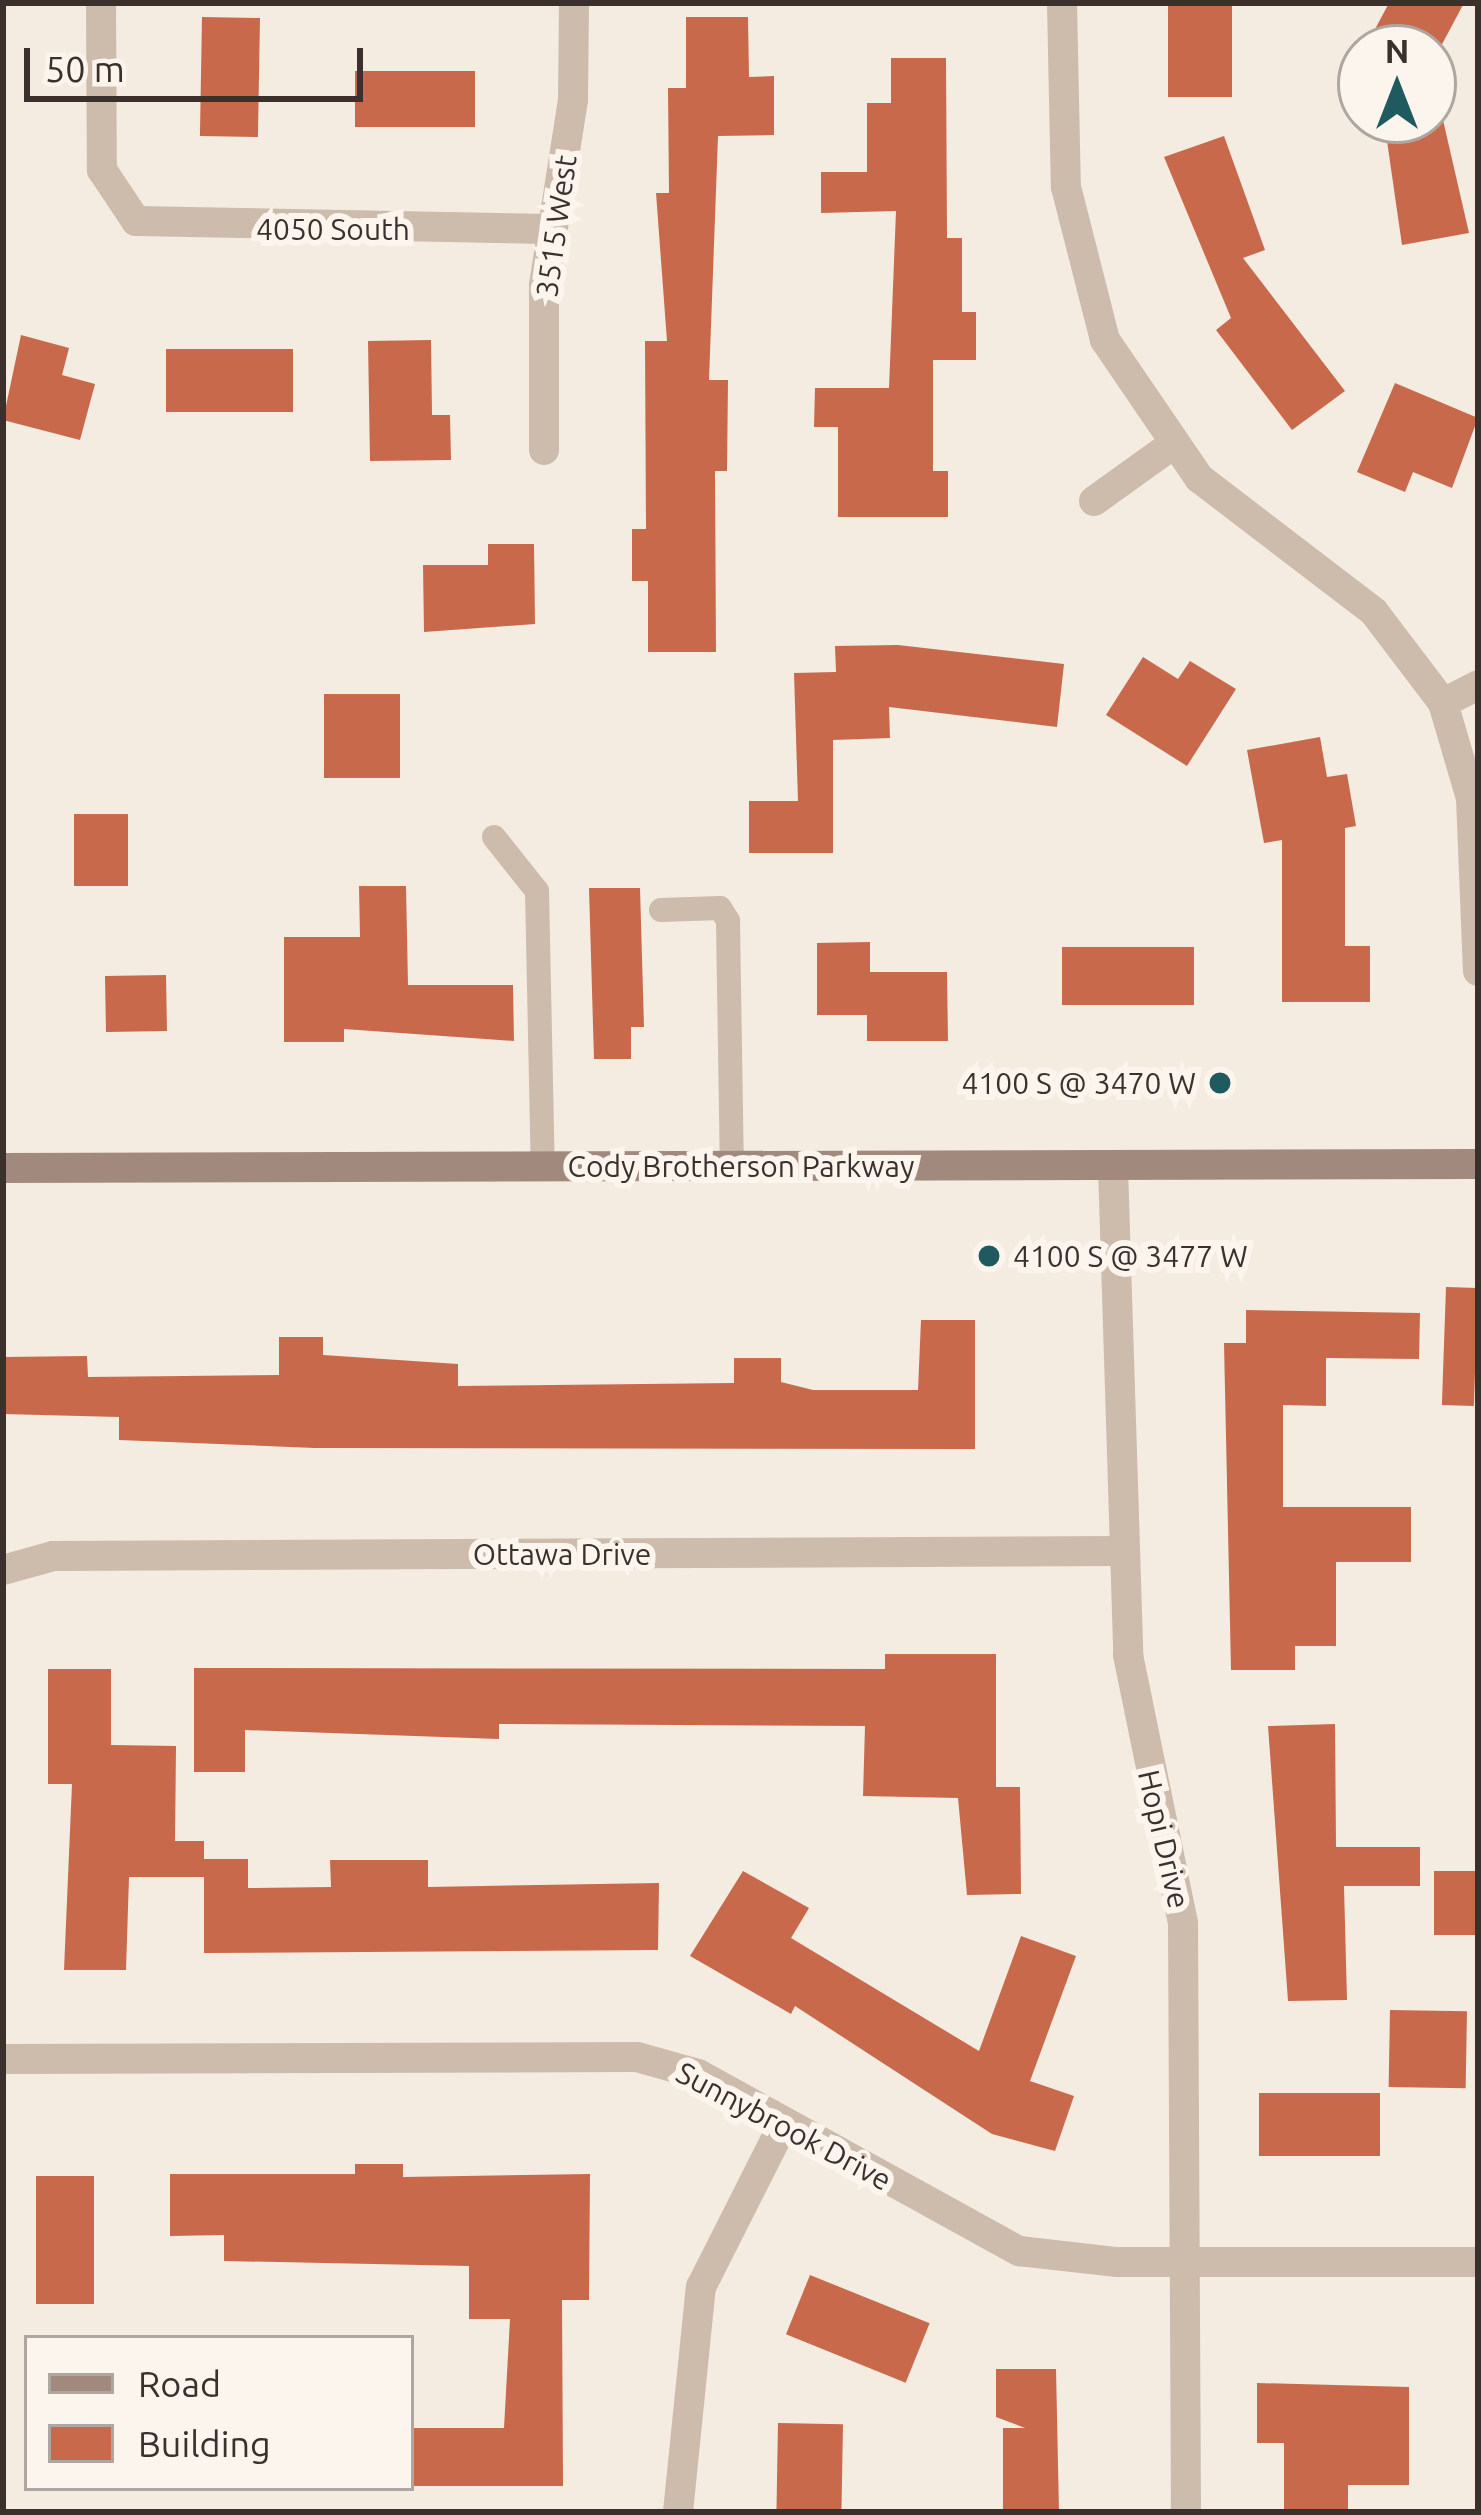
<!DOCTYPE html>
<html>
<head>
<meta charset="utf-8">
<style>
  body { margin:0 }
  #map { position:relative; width:1481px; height:2515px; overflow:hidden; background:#f4ebe1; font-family:Ubuntu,sans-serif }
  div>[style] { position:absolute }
  .building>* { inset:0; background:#c8694b; transform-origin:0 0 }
  .lane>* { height:24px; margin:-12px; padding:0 12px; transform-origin:12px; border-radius:12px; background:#cdbbac }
  .street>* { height:30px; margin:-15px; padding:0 15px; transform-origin:15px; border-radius:15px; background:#cdbbac }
  .secondary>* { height:30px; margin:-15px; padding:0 15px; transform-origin:15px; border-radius:15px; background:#a18a7d }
  .dots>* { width:33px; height:33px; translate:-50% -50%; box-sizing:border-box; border:6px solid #fbf5ee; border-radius:50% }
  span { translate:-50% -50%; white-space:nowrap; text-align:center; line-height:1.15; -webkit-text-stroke:12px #fbf5ee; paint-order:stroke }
  .street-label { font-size:30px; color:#3b302b }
  .poi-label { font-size:30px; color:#3b302b }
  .right { translate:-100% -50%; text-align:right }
  .left { translate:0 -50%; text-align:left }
  .frame { position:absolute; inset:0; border:6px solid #3b302b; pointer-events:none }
  .legend { position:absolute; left:24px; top:2335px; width:390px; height:156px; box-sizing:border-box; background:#fbf5ee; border:3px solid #aea6a0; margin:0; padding:15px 21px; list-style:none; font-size:36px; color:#3b302b }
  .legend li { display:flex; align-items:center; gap:24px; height:60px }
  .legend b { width:60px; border:3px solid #aea6a0 }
  .north { position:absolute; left:1337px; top:24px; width:120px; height:120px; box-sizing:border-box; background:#fbf5ee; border:3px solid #aea6a0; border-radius:50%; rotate:0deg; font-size:33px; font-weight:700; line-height:48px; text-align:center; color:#3b302b }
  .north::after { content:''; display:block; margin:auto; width:42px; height:54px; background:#1f5a5e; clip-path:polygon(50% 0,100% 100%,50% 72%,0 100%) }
  .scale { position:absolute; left:24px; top:48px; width:339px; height:54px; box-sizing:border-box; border:6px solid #3b302b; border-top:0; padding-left:15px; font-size:36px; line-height:42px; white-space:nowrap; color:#3b302b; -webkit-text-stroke:9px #fbf5ee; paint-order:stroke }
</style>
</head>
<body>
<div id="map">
  <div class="building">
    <div style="left:1168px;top:3px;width:64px;height:94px"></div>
    <div style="clip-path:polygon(1389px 3px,1464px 3px,1440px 48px,1365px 48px)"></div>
    <div style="left:202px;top:17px;width:58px;height:119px;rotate:1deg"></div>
    <div style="clip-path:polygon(686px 17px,748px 17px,749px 77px,774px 76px,774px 135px,718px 136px,709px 380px,728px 380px,727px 471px,715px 471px,716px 652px,648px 652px,648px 581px,632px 581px,632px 529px,646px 529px,645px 341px,667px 341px,656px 193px,669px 193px,668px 88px,686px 88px)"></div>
    <div style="clip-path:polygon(891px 58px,946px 58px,947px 238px,962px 238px,962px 312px,976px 312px,976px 360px,933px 360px,933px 471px,948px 471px,948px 517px,838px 517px,838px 427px,814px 427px,815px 388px,889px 388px,896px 211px,821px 213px,821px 172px,867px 172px,867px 103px,891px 103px)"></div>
    <div style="left:355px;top:71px;width:120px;height:56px"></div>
    <div style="clip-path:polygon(1384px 120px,1443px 120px,1469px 233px,1402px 245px)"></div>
    <div style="clip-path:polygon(1224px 136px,1265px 250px,1243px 258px,1345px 391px,1292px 430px,1216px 330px,1231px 318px,1164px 157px)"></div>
    <div style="clip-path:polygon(21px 335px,69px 348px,62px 375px,95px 384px,80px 440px,3px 420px)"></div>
    <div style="clip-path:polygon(431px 340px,432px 415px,450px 415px,451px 460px,370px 461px,368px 341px)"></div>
    <div style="left:293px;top:349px;width:63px;height:127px;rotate:90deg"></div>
    <div style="clip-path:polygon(1395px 383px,1478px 418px,1452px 488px,1413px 472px,1405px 492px,1357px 472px)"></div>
    <div style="clip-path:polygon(488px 544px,534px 544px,535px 624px,424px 632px,423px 565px,488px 565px)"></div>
    <div style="clip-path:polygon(898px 645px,1064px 664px,1057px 727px,889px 707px,890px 738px,833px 740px,833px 853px,749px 853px,749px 801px,798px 801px,794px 673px,836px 672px,835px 646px)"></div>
    <div style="clip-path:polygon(1143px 657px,1178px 679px,1190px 661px,1236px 689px,1187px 766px,1106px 715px)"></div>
    <div style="left:324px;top:694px;width:76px;height:84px"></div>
    <div style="clip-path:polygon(1320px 737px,1327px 777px,1347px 774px,1356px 826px,1345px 828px,1345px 946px,1370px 946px,1370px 1002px,1282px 1002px,1282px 840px,1264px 843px,1247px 750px)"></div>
    <div style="left:74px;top:814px;width:54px;height:72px"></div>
    <div style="clip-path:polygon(359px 886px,406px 886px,408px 985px,513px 985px,514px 1041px,344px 1029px,344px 1042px,284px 1042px,284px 937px,360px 937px)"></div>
    <div style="clip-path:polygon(589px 888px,640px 888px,644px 1027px,631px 1027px,631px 1059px,594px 1059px)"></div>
    <div style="clip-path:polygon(870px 942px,870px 972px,947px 972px,948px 1041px,867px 1041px,867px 1015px,817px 1015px,817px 943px)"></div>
    <div style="left:1062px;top:947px;width:132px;height:58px"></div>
    <div style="left:166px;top:975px;width:56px;height:61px;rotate:89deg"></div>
    <div style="left:1446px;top:1287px;width:32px;height:118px;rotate:2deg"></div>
    <div style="clip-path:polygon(1246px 1310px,1420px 1313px,1419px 1359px,1326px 1358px,1326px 1406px,1283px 1405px,1283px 1507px,1411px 1507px,1411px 1562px,1336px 1562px,1336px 1646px,1295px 1646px,1295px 1670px,1231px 1670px,1224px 1343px,1246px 1343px)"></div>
    <div style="clip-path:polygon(921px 1320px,975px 1320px,975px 1449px,315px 1448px,119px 1440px,119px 1417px,3px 1414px,3px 1357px,87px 1356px,88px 1377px,279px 1375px,279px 1337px,323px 1337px,323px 1355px,458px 1364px,458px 1386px,734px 1383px,734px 1358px,781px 1358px,781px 1382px,813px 1390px,918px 1390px)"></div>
    <div style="clip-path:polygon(885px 1654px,996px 1654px,996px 1787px,1020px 1787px,1021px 1894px,967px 1895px,958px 1798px,863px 1796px,865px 1726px,499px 1724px,499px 1739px,245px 1730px,245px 1772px,194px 1772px,194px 1668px,885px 1669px)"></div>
    <div style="clip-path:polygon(48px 1669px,111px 1669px,111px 1745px,176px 1746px,175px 1841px,204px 1841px,204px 1859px,248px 1859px,248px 1888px,331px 1887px,330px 1860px,428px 1860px,428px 1887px,659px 1883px,658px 1950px,204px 1953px,204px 1877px,129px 1877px,126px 1970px,64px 1970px,72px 1784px,48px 1784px)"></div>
    <div style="clip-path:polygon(1335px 1724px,1336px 1847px,1420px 1847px,1420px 1886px,1344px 1886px,1347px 2000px,1288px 2001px,1268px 1726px)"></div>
    <div style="clip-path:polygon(743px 1871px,809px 1908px,791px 1938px,979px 2051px,1021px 1936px,1076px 1956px,1030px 2081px,1074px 2096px,1055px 2151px,992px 2134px,795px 2006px,791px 2014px,690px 1956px)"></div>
    <div style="left:1434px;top:1871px;width:44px;height:64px"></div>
    <div style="left:1390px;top:2010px;width:77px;height:77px;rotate:1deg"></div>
    <div style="left:1259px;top:2093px;width:121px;height:63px"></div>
    <div style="clip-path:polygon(355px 2164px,403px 2164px,403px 2177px,590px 2174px,589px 2300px,562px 2300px,563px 2486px,411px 2486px,411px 2428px,504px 2428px,510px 2319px,469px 2319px,469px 2266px,224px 2261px,224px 2235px,170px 2236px,170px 2174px,355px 2174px)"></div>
    <div style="left:36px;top:2176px;width:58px;height:128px"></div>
    <div style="left:810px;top:2275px;width:129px;height:64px;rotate:22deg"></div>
    <div style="clip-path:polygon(996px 2369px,1056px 2369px,1059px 2512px,1003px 2512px,1003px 2428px,1025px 2428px,996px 2417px)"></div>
    <div style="clip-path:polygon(1257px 2383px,1409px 2387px,1409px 2485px,1348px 2485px,1348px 2512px,1284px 2512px,1284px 2443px,1257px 2443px)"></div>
    <div style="left:778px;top:2423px;width:65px;height:89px;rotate:1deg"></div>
  </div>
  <div class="lane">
    <div style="left:494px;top:837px;width:69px;rotate:51.5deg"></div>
    <div style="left:537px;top:891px;width:275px;rotate:88.8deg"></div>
    <div style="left:661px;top:910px;width:59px;rotate:-1.9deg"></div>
    <div style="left:720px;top:908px;width:15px;rotate:58deg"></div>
    <div style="left:728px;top:921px;width:245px;rotate:89.1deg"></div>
  </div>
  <div class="street">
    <div style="left:101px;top:3px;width:167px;rotate:89.7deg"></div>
    <div style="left:102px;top:170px;width:61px;rotate:56.3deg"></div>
    <div style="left:136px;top:221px;width:415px;rotate:1.1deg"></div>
    <div style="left:1062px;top:3px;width:184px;rotate:88.8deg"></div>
    <div style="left:1066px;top:187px;width:158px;rotate:75.7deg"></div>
    <div style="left:1105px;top:340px;width:167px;rotate:55.7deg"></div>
    <div style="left:1199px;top:478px;width:220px;rotate:37.4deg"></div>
    <div style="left:1374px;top:612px;width:114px;rotate:52.8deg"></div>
    <div style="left:1443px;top:703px;width:99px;rotate:73.6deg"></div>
    <div style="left:1471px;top:798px;width:173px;rotate:87.7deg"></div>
    <div style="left:544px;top:450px;width:165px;rotate:-90deg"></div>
    <div style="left:544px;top:285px;width:187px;rotate:-81.1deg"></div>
    <div style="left:573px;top:100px;width:97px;rotate:-89.4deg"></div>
    <div style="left:1094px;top:501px;width:96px;rotate:-35.7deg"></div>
    <div style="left:1443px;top:703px;width:39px;rotate:-27deg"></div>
    <div style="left:1113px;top:1167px;width:488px;rotate:88.2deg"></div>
    <div style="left:1128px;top:1655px;width:274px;rotate:78.4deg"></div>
    <div style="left:1183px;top:1923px;width:589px;rotate:89.71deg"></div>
    <div style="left:3px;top:1570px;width:52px;rotate:-15.6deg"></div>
    <div style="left:53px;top:1556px;width:1070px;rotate:-0.27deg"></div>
    <div style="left:3px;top:2059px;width:634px;rotate:-0.18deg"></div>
    <div style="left:637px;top:2057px;width:63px;rotate:15.6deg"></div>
    <div style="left:698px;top:2074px;width:367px;rotate:28.9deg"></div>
    <div style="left:1019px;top:2251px;width:99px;rotate:6.4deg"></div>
    <div style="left:1117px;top:2262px;width:361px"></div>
    <div style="left:678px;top:2512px;width:226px;rotate:-84.2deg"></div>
    <div style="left:701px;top:2287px;width:182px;rotate:-63.2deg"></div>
  </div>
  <div class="secondary">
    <div style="left:3px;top:1168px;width:1475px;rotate:-0.16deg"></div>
  </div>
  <div class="dots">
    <div style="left:1220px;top:1083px;background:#1f5a5e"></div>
    <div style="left:989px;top:1256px;background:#1f5a5e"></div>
  </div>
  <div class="street-label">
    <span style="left:556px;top:226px;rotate:-82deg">3515 West</span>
    <span style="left:333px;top:229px">4050 South</span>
    <span style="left:741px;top:1166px">Cody Brotherson Parkway</span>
    <span style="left:562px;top:1554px">Ottawa Drive</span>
    <span style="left:1164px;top:1839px;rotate:77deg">Hopi Drive</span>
    <span style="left:784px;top:2126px;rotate:28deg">Sunnybrook Drive</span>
  </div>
  <div class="poi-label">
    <span class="right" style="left:1196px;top:1083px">4100 S @ 3470 W</span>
    <span class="left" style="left:1013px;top:1256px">4100 S @ 3477 W</span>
  </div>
  <div class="frame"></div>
  <ul class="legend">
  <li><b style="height:15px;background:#a18a7d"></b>Road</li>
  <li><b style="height:33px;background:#c8694b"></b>Building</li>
  </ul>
  <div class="north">N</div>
  <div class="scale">50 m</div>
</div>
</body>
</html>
